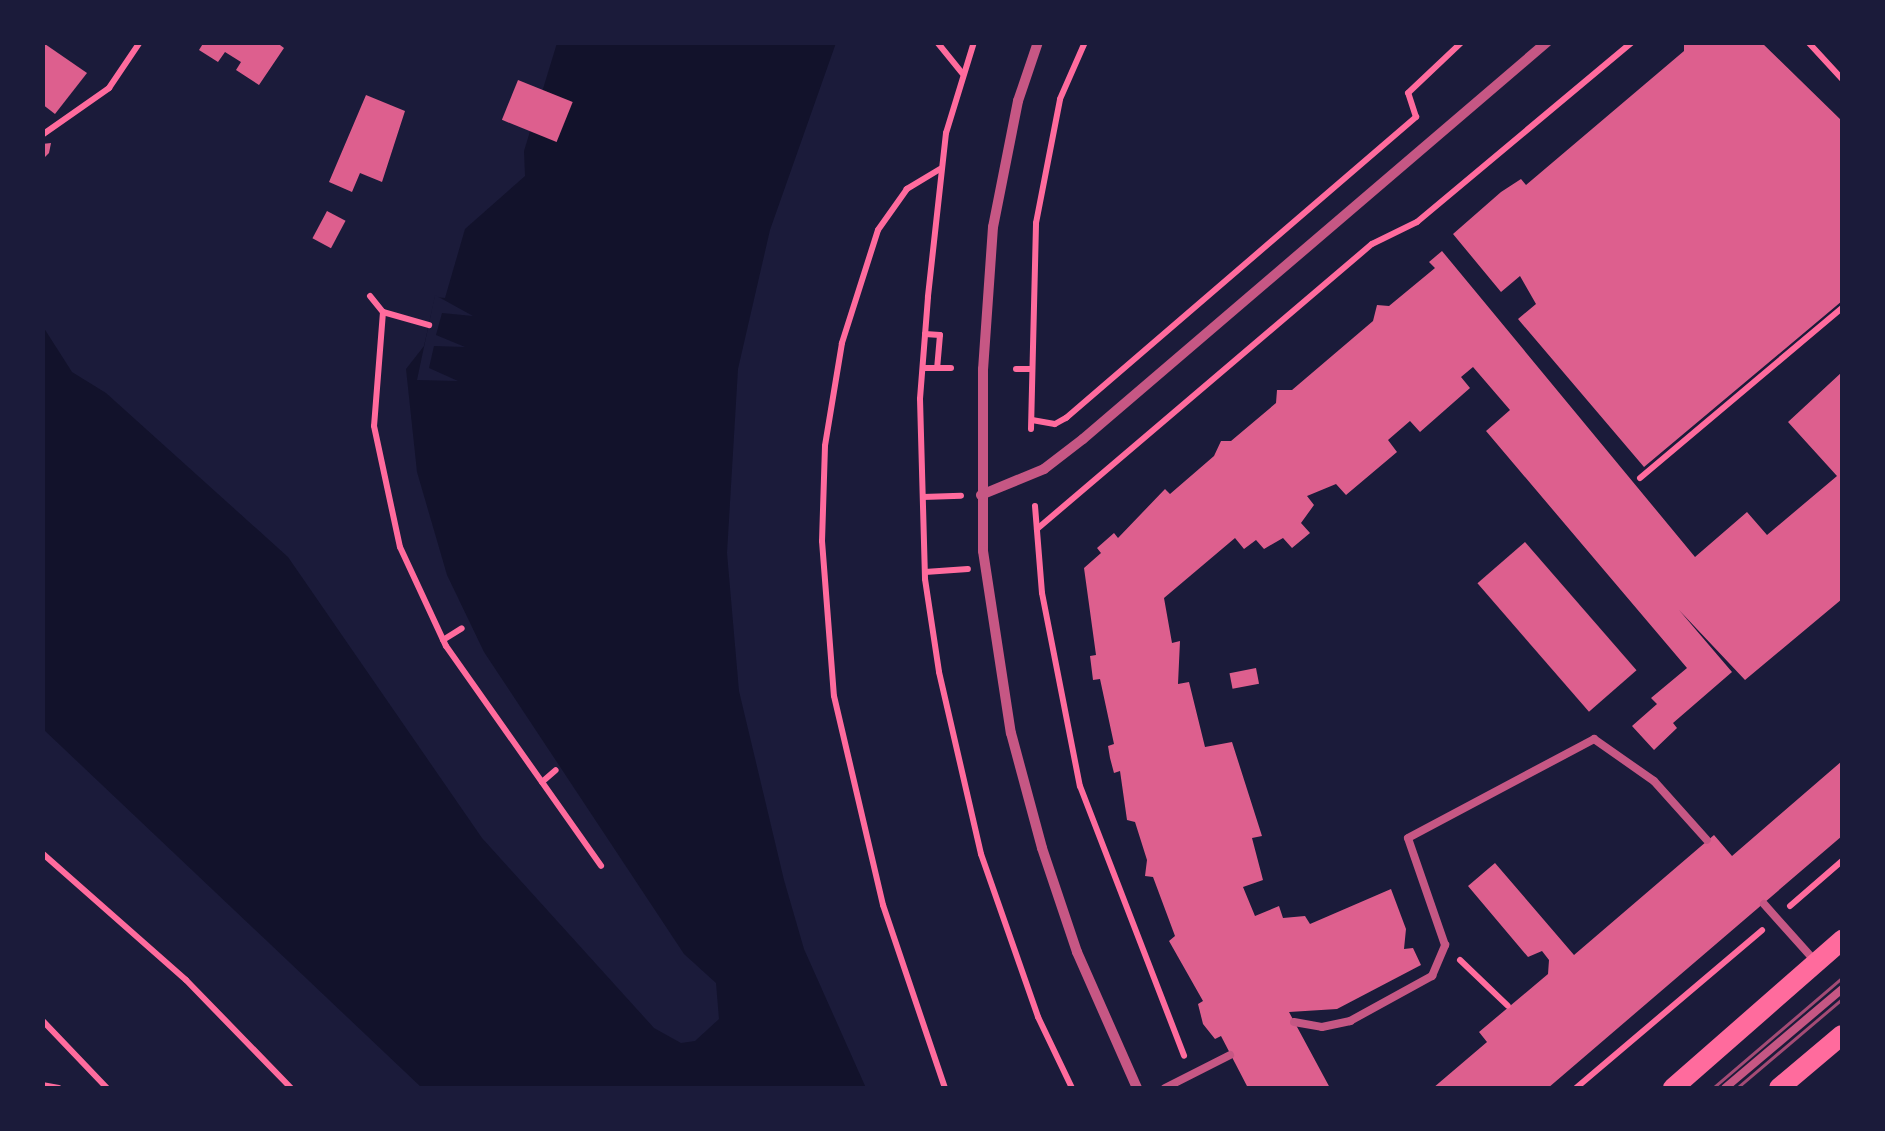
<!DOCTYPE html>
<html>
<head>
<meta charset="utf-8">
<style>
  body { margin:0 }
  #map { position:relative; width:1885px; height:1131px; overflow:hidden; background:#1b1b3a; font-family:"DM Sans",sans-serif }
  div>[style] { position:absolute }
  .water>* { inset:0; background:#12122b }
  .pier>* { inset:0; background:#1b1b3a }
  .building>* { inset:0; background:#dd5f8e; transform-origin:0 0 }
  .path>* { height:6px; margin:-3px; padding:0 3px; transform-origin:3px; border-radius:3px; background:#ff6b9d }
  .service>* { height:8px; margin:-4px; padding:0 4px; transform-origin:4px; border-radius:4px; background:#c65784 }
  .minor>* { height:10px; margin:-5px; padding:0 5px; transform-origin:5px; border-radius:5px; background:#c65784 }
  .secondary>* { height:20px; margin:-10px; padding:0 10px; transform-origin:10px; border-radius:10px; background:#ff6b9d }
  .tram>* { height:2.5px; margin:-1.25px; padding:0 1.25px; transform-origin:1.25px; border-radius:1.25px; background:#a44b75 }
  span { translate:-50% -50%; white-space:nowrap; text-align:center; line-height:1.15; -webkit-text-stroke:10px #1b1b3a; paint-order:stroke }
  .frame { position:absolute; inset:0; border:45px solid #1b1b3a; pointer-events:none }
</style>
</head>
<body>
<div id="map">
  <div class="water">
    <div style="clip-path:polygon(557px 43px,836px 43px,770px 230px,738px 369px,727px 553px,739px 691px,784px 880px,804px 949px,866px 1088px,422px 1088px,43px 729px,42px 325px,72px 372px,106px 393px,288px 557px,482px 838px,654px 1028px,681px 1043px,695px 1041px,719px 1019px,716px 983px,684px 954px,484px 652px,447px 575px,417px 472px,406px 369px,424px 346px,435px 297px,445px 298px,465px 229px,525px 176px,524px 151px)"></div>
  </div>
  <div class="pier">
    <div style="clip-path:polygon(435px 295px,473px 316px,442px 313px,436px 335px,465px 347px,434px 346px,429px 368px,458px 381px,417px 380px)"></div>
  </div>
  <div class="building">
    <div style="clip-path:polygon(42px 42px,87px 73px,55px 114px,42px 104px)"></div>
    <div style="clip-path:polygon(204px 42px,276px 42px,284px 48px,259px 85px,236px 70px,241px 62px,225px 52px,218px 62px,199px 50px)"></div>
    <div style="clip-path:polygon(1684px 42px,1761px 42px,1842px 121px,1842px 301px,1644px 467px,1518px 319px,1536px 304px,1520px 276px,1501px 292px,1453px 234px,1501px 192px,1521px 179px,1526px 185px,1684px 51px)"></div>
    <div style="left:518px;top:80px;width:59px;height:43px;rotate:22deg"></div>
    <div style="clip-path:polygon(366px 95px,405px 111px,382px 182px,360px 173px,352px 192px,329px 182px)"></div>
    <div style="clip-path:polygon(51px 143px,49px 153px,42px 160px,42px 144px)"></div>
    <div style="left:327px;top:211px;width:21px;height:31px;rotate:28deg"></div>
    <div style="clip-path:polygon(1442px 251px,1695px 557px,1747px 512px,1767px 535px,1837px 476px,1788px 422px,1842px 372px,1842px 599px,1745px 680px,1679px 610px,1732px 672px,1673px 723px,1677px 728px,1654px 750px,1632px 726px,1657px 704px,1651px 698px,1687px 668px,1486px 431px,1510px 410px,1473px 367px,1461px 377px,1470px 388px,1420px 432px,1410px 421px,1388px 440px,1397px 452px,1346px 495px,1336px 484px,1307px 496px,1314px 505px,1301px 523px,1310px 533px,1292px 548px,1283px 538px,1264px 549px,1256px 540px,1244px 549px,1235px 538px,1164px 598px,1172px 643px,1180px 641px,1178px 684px,1189px 682px,1205px 747px,1232px 742px,1262px 836px,1252px 838px,1263px 880px,1243px 887px,1255px 916px,1279px 906px,1283px 918px,1305px 916px,1310px 924px,1391px 889px,1406px 929px,1404px 949px,1413px 948px,1421px 965px,1337px 1009px,1289px 1012px,1330px 1088px,1248px 1088px,1221px 1036px,1215px 1039px,1203px 1024px,1198px 1004px,1203px 1001px,1169px 941px,1175px 936px,1153px 877px,1145px 876px,1147px 860px,1135px 822px,1127px 820px,1120px 771px,1114px 773px,1110px 758px,1108px 746px,1114px 744px,1100px 679px,1093px 680px,1090px 656px,1096px 655px,1084px 568px,1101px 553px,1097px 548px,1114px 533px,1118px 538px,1165px 489px,1170px 494px,1214px 456px,1221px 441px,1231px 441px,1276px 403px,1277px 390px,1292px 390px,1373px 321px,1377px 305px,1389px 306px,1435px 268px,1429px 262px)"></div>
    <div style="left:1525px;top:542px;width:170px;height:63px;rotate:49deg"></div>
    <div style="left:1256px;top:668px;width:16px;height:27px;rotate:79deg"></div>
    <div style="clip-path:polygon(1842px 761px,1842px 836px,1548px 1088px,1433px 1088px,1487px 1042px,1479px 1032px,1548px 974px,1549px 960px,1542px 951px,1528px 957px,1468px 886px,1495px 863px,1574px 955px,1714px 835px,1732px 856px)"></div>
  </div>
  <div class="path">
    <div style="left:937px;top:42px;width:40px;rotate:51deg"></div>
    <div style="left:974px;top:42px;width:95px;rotate:107.1deg"></div>
    <div style="left:946px;top:133px;width:165px;rotate:96.3deg"></div>
    <div style="left:928px;top:297px;width:102px;rotate:94.5deg"></div>
    <div style="left:920px;top:399px;width:180px;rotate:88.4deg"></div>
    <div style="left:925px;top:579px;width:94px;rotate:81.4deg"></div>
    <div style="left:939px;top:672px;width:187px;rotate:77deg"></div>
    <div style="left:981px;top:854px;width:173px;rotate:70.7deg"></div>
    <div style="left:1038px;top:1017px;width:79px;rotate:64.4deg"></div>
    <div style="left:1808px;top:42px;width:50px;rotate:47.4deg"></div>
    <div style="left:42px;top:135px;width:82px;rotate:-35deg"></div>
    <div style="left:109px;top:88px;width:55px;rotate:-56deg"></div>
    <div style="left:940px;top:169px;width:39px;rotate:149deg"></div>
    <div style="left:907px;top:189px;width:50px;rotate:125.3deg"></div>
    <div style="left:878px;top:230px;width:119px;rotate:107.7deg"></div>
    <div style="left:842px;top:343px;width:104px;rotate:99.4deg"></div>
    <div style="left:825px;top:446px;width:95px;rotate:91.8deg"></div>
    <div style="left:822px;top:541px;width:155px;rotate:85.6deg"></div>
    <div style="left:834px;top:696px;width:215px;rotate:76.8deg"></div>
    <div style="left:883px;top:905px;width:193px;rotate:71.3deg"></div>
    <div style="left:370px;top:296px;width:21px;rotate:51deg"></div>
    <div style="left:383px;top:312px;width:48px;rotate:15.8deg"></div>
    <div style="left:383px;top:312px;width:114px;rotate:94.5deg"></div>
    <div style="left:374px;top:426px;width:124px;rotate:77.9deg"></div>
    <div style="left:400px;top:547px;width:109px;rotate:65.1deg"></div>
    <div style="left:446px;top:646px;width:269px;rotate:54.8deg"></div>
    <div style="left:925px;top:334px;width:15px;rotate:4deg"></div>
    <div style="left:940px;top:335px;width:33px;rotate:95deg"></div>
    <div style="left:923px;top:368px;width:28px"></div>
    <div style="left:1016px;top:369px;width:15px"></div>
    <div style="left:1032px;top:420px;width:23px;rotate:10deg"></div>
    <div style="left:1055px;top:424px;width:13px;rotate:-29deg"></div>
    <div style="left:1066px;top:418px;width:462px;rotate:-40.7deg"></div>
    <div style="left:1416px;top:117px;width:25px;rotate:-108deg"></div>
    <div style="left:1408px;top:93px;width:74px;rotate:-43.4deg"></div>
    <div style="left:1031px;top:429px;width:206px;rotate:-88.6deg"></div>
    <div style="left:1036px;top:223px;width:126px;rotate:-79deg"></div>
    <div style="left:1060px;top:99px;width:62px;rotate:-66.3deg"></div>
    <div style="left:1640px;top:478px;width:264px;rotate:-40.1deg"></div>
    <div style="left:923px;top:497px;width:38px;rotate:-2deg"></div>
    <div style="left:1035px;top:506px;width:87px;rotate:85.4deg"></div>
    <div style="left:1042px;top:593px;width:197px;rotate:78.9deg"></div>
    <div style="left:1080px;top:786px;width:289px;rotate:68.9deg"></div>
    <div style="left:1037px;top:529px;width:440px;rotate:-40.4deg"></div>
    <div style="left:1372px;top:244px;width:50px;rotate:-26.1deg"></div>
    <div style="left:1417px;top:222px;width:280px;rotate:-39.9deg"></div>
    <div style="left:925px;top:572px;width:43px;rotate:-4deg"></div>
    <div style="left:443px;top:640px;width:22px;rotate:-32deg"></div>
    <div style="left:542px;top:782px;width:18px;rotate:-41deg"></div>
    <div style="left:42px;top:853px;width:192px;rotate:41.4deg"></div>
    <div style="left:186px;top:980px;width:151px;rotate:45.8deg"></div>
    <div style="left:1790px;top:906px;width:69px;rotate:-40.9deg"></div>
    <div style="left:1460px;top:960px;width:66px;rotate:43.8deg"></div>
    <div style="left:42px;top:1020px;width:94px;rotate:46.3deg"></div>
    <div style="left:42px;top:1085px;width:17px;rotate:10deg"></div>
    <div style="left:1576px;top:1088px;width:244px;rotate:-40.3deg"></div>
  </div>
  <div class="service">
    <div style="left:1764px;top:904px;width:75px;rotate:48.2deg"></div>
    <div style="left:1294px;top:1022px;width:28px;rotate:10deg"></div>
    <div style="left:1322px;top:1027px;width:29px;rotate:-12deg"></div>
    <div style="left:1350px;top:1021px;width:94px;rotate:-28.8deg"></div>
    <div style="left:1432px;top:976px;width:34px;rotate:-67deg"></div>
    <div style="left:1445px;top:945px;width:113px;rotate:-109.1deg"></div>
    <div style="left:1408px;top:838px;width:211px;rotate:-28deg"></div>
    <div style="left:1594px;top:739px;width:73px;rotate:35deg"></div>
    <div style="left:1654px;top:781px;width:79px;rotate:48.1deg"></div>
    <div style="left:1165px;top:1088px;width:73px;rotate:-26.9deg"></div>
    <div style="left:1725px;top:1088px;width:153px;rotate:-40.2deg"></div>
  </div>
  <div class="minor">
    <div style="left:1038px;top:42px;width:62px;rotate:108.7deg"></div>
    <div style="left:1018px;top:101px;width:128px;rotate:101.2deg"></div>
    <div style="left:993px;top:227px;width:142px;rotate:94deg"></div>
    <div style="left:983px;top:369px;width:182px;rotate:90deg"></div>
    <div style="left:983px;top:551px;width:184px;rotate:81.3deg"></div>
    <div style="left:1011px;top:733px;width:119px;rotate:74.9deg"></div>
    <div style="left:1042px;top:848px;width:110px;rotate:71.4deg"></div>
    <div style="left:1077px;top:952px;width:149px;rotate:66.2deg"></div>
    <div style="left:981px;top:495px;width:68px;rotate:-22.4deg"></div>
    <div style="left:1044px;top:469px;width:49px;rotate:-37.6deg"></div>
    <div style="left:1083px;top:439px;width:611px;rotate:-40.55deg"></div>
  </div>
  <div class="secondary">
    <div style="left:1673px;top:1088px;width:225px;rotate:-41.2deg"></div>
    <div style="left:1779px;top:1088px;width:82px;rotate:-40.1deg"></div>
  </div>
  <div class="tram">
    <div style="left:1713px;top:1088px;width:170px;rotate:-40.5deg"></div>
    <div style="left:1737px;top:1088px;width:138px;rotate:-40.3deg"></div>
  </div>
  <div class="frame"></div>
</div>
</body>
</html>
